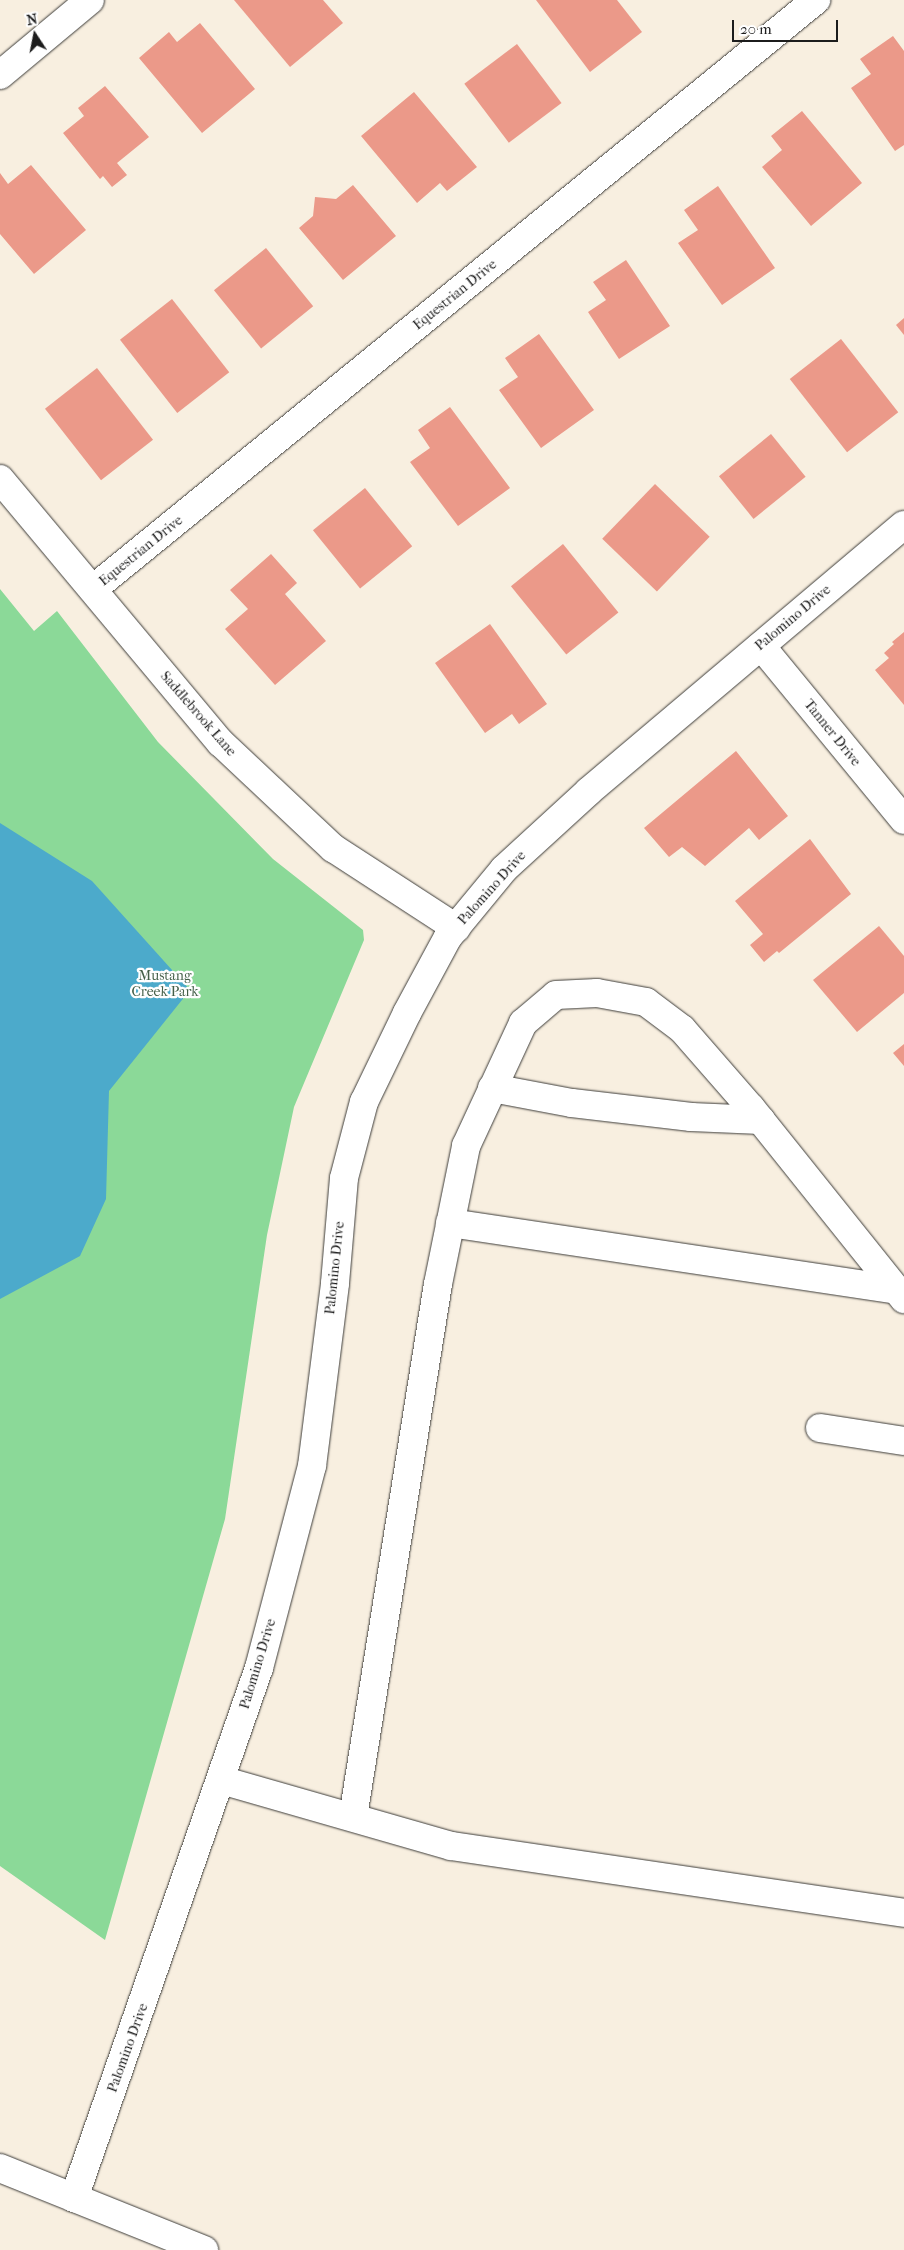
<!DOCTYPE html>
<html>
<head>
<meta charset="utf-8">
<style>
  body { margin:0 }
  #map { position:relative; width:904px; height:2250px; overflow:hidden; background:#f8efe0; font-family:"IM FELL French Canon",serif }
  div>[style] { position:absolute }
  .green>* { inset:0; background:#8bd998 }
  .water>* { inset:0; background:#4caacb }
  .building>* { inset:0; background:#eb9989; transform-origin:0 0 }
  .roads { filter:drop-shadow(0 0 1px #3d3c39) drop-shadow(0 0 1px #3d3c39) }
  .minor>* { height:28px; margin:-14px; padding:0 14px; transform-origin:14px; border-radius:14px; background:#fff }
  .major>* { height:28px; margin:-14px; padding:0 14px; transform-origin:14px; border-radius:14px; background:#fff }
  span { translate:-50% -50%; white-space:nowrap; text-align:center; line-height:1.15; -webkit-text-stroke:4.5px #fff; paint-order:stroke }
  .street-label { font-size:14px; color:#1c1c1c }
  .park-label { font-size:14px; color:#435e47 }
  .north { position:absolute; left:10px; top:10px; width:50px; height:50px; -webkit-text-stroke:4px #fff; paint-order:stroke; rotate:349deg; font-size:14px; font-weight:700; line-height:20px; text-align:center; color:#1c1c1c }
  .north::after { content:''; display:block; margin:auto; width:18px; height:22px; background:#1c1c1c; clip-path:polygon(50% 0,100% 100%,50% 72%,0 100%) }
  .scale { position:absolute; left:732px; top:20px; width:106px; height:22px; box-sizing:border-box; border:2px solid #1c1c1c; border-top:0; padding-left:6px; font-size:15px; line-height:18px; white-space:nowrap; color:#1c1c1c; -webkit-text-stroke:4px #fff; paint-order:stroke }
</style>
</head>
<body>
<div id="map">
  <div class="green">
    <div style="clip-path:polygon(0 589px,34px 631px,57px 611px,158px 742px,273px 859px,363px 930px,364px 940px,294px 1107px,267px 1235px,225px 1519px,105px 1940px,0 1866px)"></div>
  </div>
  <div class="water">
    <div style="clip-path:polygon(0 823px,92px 881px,190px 990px,109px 1091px,106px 1199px,80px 1256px,0 1299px)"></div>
  </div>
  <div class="building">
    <div style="clip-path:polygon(234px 0,323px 0,343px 23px,290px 67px)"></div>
    <div style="clip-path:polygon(536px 0,617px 0,642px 32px,590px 72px)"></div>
    <div style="clip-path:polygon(200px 23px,255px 89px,202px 133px,139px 58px,169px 32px,177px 42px)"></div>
    <div style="clip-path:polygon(893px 36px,904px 51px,904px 145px,895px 151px,851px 88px,871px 74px,860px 59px)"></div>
    <div style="left:517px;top:44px;width:74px;height:66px;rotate:53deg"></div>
    <div style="clip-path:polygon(105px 86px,149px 137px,117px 163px,127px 175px,112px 187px,103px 176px,100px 179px,63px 133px,84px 116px,78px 108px)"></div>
    <div style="clip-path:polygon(414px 92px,477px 167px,447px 191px,440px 183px,417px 203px,361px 136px)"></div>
    <div style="clip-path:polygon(802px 111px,862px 183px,811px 226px,762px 167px,782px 150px,771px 136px)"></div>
    <div style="clip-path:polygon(31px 165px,86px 230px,34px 274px,0 234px,0 173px,8px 184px)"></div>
    <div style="clip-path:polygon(353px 185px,396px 236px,343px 280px,299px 228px,313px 216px,315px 197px,336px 199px)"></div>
    <div style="clip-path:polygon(718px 186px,775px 268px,722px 305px,678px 243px,698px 230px,684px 210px)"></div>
    <div style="left:266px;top:248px;width:75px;height:67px;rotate:51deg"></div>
    <div style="clip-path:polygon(626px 260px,670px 326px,619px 359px,588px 312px,606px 300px,593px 282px)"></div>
    <div style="left:172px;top:299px;width:93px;height:66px;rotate:52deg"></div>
    <div style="clip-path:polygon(904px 318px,904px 335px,896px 325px)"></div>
    <div style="clip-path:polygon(539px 334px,594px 410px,541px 448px,499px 390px,518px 377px,505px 358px)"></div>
    <div style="left:841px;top:339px;width:93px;height:65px;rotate:52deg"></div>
    <div style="left:97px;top:368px;width:91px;height:66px;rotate:52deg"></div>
    <div style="clip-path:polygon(450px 407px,510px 488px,458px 526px,410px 462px,430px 448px,418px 430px)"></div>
    <div style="left:771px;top:434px;width:55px;height:67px;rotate:51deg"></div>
    <div style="left:655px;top:484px;width:76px;height:76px;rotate:44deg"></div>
    <div style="left:365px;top:488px;width:75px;height:67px;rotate:51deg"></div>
    <div style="left:563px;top:544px;width:88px;height:67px;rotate:51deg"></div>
    <div style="clip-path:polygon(271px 554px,297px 583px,285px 594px,326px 641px,275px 685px,225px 629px,248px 609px,230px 590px)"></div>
    <div style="clip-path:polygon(490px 624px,547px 704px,519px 724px,512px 714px,485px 733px,435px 663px)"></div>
    <div style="clip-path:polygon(904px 632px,904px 705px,875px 670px,889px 658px,884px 653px,894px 644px,892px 642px)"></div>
    <div style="clip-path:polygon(736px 751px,788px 816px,759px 840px,749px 828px,705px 866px,682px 847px,669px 857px,644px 828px)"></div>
    <div style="clip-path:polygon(810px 839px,851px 894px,779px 953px,777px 951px,764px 962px,750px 945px,763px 934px,735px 901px)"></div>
    <div style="clip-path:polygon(879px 926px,904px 956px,904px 993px,857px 1032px,813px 980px)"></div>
    <div style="clip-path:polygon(904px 1044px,904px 1066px,893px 1053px)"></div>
  </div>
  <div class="roads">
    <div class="minor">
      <div style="left:0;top:75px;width:117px;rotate:-39.8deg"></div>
      <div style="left:0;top:479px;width:344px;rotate:50.1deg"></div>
      <div style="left:221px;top:743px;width:154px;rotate:43.2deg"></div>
      <div style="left:333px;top:848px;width:147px;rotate:33deg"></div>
      <div style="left:93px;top:589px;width:933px;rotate:-39.17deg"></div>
      <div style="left:761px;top:646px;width:225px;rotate:50.6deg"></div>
      <div style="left:492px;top:1088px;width:81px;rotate:10.6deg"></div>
      <div style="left:572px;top:1103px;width:120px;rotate:6.7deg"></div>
      <div style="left:691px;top:1117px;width:70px;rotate:2.5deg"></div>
      <div style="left:450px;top:1223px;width:452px;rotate:8.5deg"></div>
      <div style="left:820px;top:1428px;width:85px;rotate:8.8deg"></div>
      <div style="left:221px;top:1780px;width:239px;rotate:16deg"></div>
      <div style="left:451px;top:1846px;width:458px;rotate:8.4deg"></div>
      <div style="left:353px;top:1817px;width:540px;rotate:-80.94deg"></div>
      <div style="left:438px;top:1284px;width:141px;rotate:-78.5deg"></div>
      <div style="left:466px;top:1146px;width:136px;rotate:-65.1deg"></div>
      <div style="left:523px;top:1023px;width:43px;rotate:-40.3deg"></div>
      <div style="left:556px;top:995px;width:41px;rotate:-2.8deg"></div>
      <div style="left:597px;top:993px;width:50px;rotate:10.4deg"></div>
      <div style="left:646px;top:1002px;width:45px;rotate:36.9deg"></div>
      <div style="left:682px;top:1029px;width:105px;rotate:48.9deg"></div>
      <div style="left:751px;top:1108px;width:245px;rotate:51.3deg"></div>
      <div style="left:74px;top:2198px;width:561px;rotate:-70.76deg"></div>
      <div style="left:259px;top:1668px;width:209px;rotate:-75.3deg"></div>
      <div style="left:312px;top:1466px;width:184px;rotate:-82.8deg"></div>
      <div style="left:335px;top:1283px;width:105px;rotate:-85.1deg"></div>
      <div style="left:344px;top:1178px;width:79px;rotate:-75.3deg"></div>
      <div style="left:364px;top:1102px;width:99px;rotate:-64.2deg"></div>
      <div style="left:407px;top:1013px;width:86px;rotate:-61.7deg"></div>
      <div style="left:448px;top:937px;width:88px;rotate:-50.5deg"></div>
      <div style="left:504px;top:869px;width:115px;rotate:-42.5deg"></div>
      <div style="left:589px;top:791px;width:412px;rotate:-40.2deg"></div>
    </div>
    <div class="major">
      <div style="left:0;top:2168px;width:220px;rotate:21.9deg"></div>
    </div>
  </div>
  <div class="street-label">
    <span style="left:455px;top:295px;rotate:-39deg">Equestrian Drive</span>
    <span style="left:141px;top:551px;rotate:-39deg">Equestrian Drive</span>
    <span style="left:793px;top:618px;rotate:-40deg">Palomino Drive</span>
    <span style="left:198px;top:714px;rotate:49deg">Saddlebrook Lane</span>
    <span style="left:832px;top:733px;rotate:51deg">Tanner Drive</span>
    <span style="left:492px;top:888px;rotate:-48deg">Palomino Drive</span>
    <span style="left:335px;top:1268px;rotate:-84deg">Palomino Drive</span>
    <span style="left:258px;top:1664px;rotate:-73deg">Palomino Drive</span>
    <span style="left:128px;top:2048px;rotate:-70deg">Palomino Drive</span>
  </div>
  <div class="park-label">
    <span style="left:165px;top:984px">Mustang<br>Creek Park</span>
  </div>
  <div class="north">N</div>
  <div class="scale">20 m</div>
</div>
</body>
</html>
